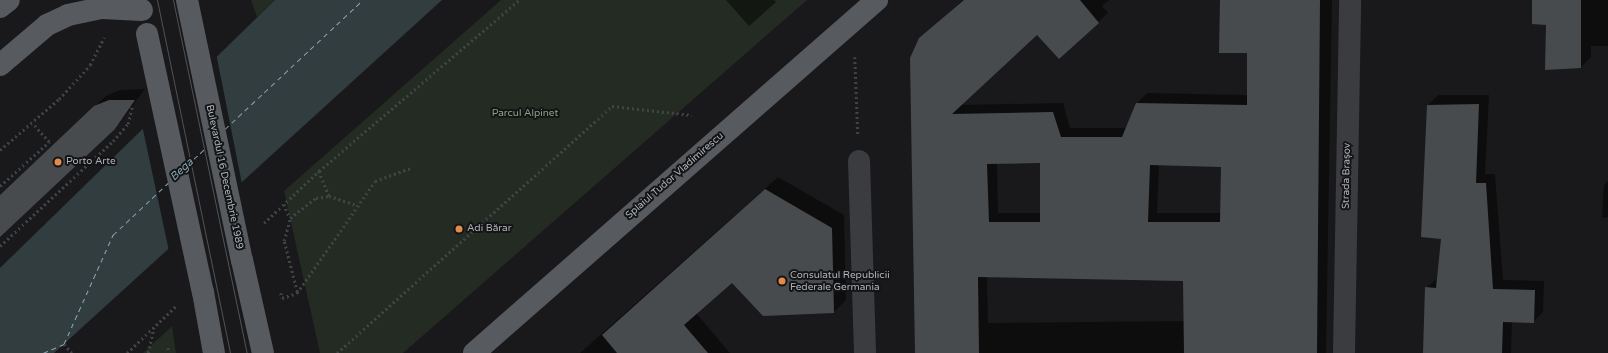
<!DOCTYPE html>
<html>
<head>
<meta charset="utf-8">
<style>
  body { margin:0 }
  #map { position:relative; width:1608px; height:353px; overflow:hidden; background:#19191b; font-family:"Varela Round",sans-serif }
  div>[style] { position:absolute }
  .green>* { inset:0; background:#242b23 }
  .water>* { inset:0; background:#323d40 }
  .pier>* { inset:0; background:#19191b }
  .shadow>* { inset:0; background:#0007 }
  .ferry>* { height:1px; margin-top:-0.5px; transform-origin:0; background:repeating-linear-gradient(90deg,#87a7b1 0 5px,transparent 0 9px) }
  .building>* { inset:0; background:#484b4d }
  .path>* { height:2.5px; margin-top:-1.25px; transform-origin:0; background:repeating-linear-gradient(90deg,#404447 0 2px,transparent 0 5px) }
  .minor>* { height:22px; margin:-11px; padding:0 11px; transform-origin:11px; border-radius:11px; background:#3a3c40 }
  .major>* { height:22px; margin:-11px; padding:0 11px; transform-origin:11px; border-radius:11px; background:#575a5e }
  .tram>* { height:1px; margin:-0.5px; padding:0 0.5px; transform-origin:0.5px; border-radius:0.5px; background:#505356 }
  .major-bridge>* { height:22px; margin:-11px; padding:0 11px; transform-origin:11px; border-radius:11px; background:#575a5e }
  .dots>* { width:11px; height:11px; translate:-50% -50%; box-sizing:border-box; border:2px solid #141416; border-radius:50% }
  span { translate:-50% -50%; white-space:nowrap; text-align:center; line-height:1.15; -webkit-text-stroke:4px #141416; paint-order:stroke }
  .park-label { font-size:10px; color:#8aa385 }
  .poi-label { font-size:10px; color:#adb4b9 }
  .left { translate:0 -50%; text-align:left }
  .street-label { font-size:10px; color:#adb4b9 }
  .water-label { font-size:11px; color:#87a7b1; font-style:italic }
</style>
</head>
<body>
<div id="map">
  <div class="green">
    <div style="clip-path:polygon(251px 0,275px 0,257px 17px)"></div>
    <div style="clip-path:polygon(501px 0,807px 0,403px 353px,320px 353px,284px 191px)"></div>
    <div style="clip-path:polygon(172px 326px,176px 353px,143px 353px)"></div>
  </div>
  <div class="water">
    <div style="clip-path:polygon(275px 0,442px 0,54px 353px,0 353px,0 268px)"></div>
  </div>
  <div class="pier">
    <div style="clip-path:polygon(216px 53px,242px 184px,169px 251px,142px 125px)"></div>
  </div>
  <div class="shadow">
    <div style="clip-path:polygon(726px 0,774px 0,776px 2px,749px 26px)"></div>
    <div style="clip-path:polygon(evenodd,963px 0,1109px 0,1102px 6px,1108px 13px,1059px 58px,1037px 34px,960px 105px,1063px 103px,1070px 128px,1127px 128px,1137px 103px,1147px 93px,1248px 95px,1253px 0,1332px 0,1326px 353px,916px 353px,920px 39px,963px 0,1041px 162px,1041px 213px,998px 213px,997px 163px,1041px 162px,963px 0,1159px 164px,1222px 166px,1221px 213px,1157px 213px,1159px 164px,963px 0,987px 277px,1184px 280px,1185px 321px,988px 323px,987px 277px)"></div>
    <div style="clip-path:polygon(1533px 0,1608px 0,1608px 46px,1591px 46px,1591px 57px,1581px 67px)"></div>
    <div style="clip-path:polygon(145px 89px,115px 129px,0 234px,0 195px,106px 96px,120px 90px)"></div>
    <div style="clip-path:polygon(1438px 95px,1489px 95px,1485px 174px,1495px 174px,1503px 280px,1544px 281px,1543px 312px,1533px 322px,1512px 321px,1511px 353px,1424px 353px,1426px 288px,1438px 278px,1442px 238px,1428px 105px)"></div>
    <div style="clip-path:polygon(778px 177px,844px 215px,846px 300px,834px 312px,763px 315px,732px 281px,696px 313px,730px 353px,580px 353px)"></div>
    <div style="clip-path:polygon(1608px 181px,1608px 217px,1602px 218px,1604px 185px)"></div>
  </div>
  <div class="ferry">
    <div style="left:225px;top:129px;width:189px;rotate:-43.1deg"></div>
    <div style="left:187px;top:165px;width:27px;rotate:-42deg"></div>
    <div style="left:43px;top:353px;width:23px;rotate:-23deg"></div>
    <div style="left:64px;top:344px;width:120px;rotate:-65.8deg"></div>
    <div style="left:113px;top:235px;width:77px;rotate:-43.4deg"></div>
  </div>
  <div class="building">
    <div style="clip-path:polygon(evenodd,964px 0,1080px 0,1099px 23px,1059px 59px,1037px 35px,952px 114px,1053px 112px,1061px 137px,1122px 137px,1136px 103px,1247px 105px,1247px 53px,1219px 53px,1220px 0,1320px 0,1317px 353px,1184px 353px,1183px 281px,978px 277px,979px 353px,915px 353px,910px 58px,919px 38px,964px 0,1040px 163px,1040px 222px,989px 222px,987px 164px,1040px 163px,964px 0,1150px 165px,1221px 167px,1220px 222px,1148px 222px,1150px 165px)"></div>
    <div style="clip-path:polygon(1532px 0,1581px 0,1581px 68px,1545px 70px,1546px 25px,1532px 24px)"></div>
    <div style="clip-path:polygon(109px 100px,135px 100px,115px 129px,0 237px,0 195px,94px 106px)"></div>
    <div style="clip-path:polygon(1479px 104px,1476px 183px,1486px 183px,1493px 289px,1535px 290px,1534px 323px,1503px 322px,1502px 353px,1423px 353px,1425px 287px,1436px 288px,1441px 239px,1421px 237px,1427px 105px)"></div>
    <div style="clip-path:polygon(765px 189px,832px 228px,834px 313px,763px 316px,732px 283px,684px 325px,708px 353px,617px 353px,602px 335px)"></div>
  </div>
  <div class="path">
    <div style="left:855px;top:57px;width:77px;rotate:87.8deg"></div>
    <div style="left:0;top:150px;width:78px;rotate:-40.8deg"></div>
    <div style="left:59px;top:99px;width:46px;rotate:-47.6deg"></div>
    <div style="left:90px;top:65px;width:31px;rotate:-63deg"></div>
    <div style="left:319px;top:171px;width:27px;rotate:68deg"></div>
    <div style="left:0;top:186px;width:66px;rotate:-41.9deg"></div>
    <div style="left:49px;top:142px;width:25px;rotate:-132deg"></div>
    <div style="left:284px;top:204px;width:15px;rotate:67deg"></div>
    <div style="left:264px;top:223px;width:76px;rotate:-43.4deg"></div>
    <div style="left:319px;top:171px;width:263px;rotate:-40.5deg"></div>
    <div style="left:0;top:246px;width:154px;rotate:-42.9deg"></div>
    <div style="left:113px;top:141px;width:23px;rotate:-49deg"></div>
    <div style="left:128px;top:124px;width:18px;rotate:-77deg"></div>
    <div style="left:297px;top:292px;width:53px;rotate:-104.3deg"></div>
    <div style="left:284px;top:241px;width:24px;rotate:-75deg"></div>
    <div style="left:290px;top:218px;width:33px;rotate:-38deg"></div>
    <div style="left:316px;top:198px;width:13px;rotate:-9deg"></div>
    <div style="left:329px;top:196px;width:29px;rotate:18deg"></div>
    <div style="left:281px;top:293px;width:5px;rotate:79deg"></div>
    <div style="left:282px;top:298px;width:16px;rotate:-18deg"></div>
    <div style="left:297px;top:293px;width:136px;rotate:-55.1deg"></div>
    <div style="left:375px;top:181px;width:38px;rotate:-20deg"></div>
    <div style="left:64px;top:344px;width:12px;rotate:48deg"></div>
    <div style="left:168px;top:348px;width:5px;rotate:79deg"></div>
    <div style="left:127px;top:353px;width:69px;rotate:-43.8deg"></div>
    <div style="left:148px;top:353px;width:26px;rotate:-77deg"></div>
    <div style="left:337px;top:353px;width:370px;rotate:-41.9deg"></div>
    <div style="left:612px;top:106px;width:80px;rotate:6.5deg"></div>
  </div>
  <div class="minor">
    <div style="left:859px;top:161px;width:192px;rotate:88.2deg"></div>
    <div style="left:1344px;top:353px;width:353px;rotate:-89deg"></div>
  </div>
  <div class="major">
    <div style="left:0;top:7px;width:11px;rotate:-38deg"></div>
    <div style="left:0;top:65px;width:62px;rotate:-40.4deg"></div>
    <div style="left:47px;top:25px;width:23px;rotate:-25deg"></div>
    <div style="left:68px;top:15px;width:35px;rotate:-12deg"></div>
    <div style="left:102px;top:8px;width:40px;rotate:2.9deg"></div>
    <div style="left:242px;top:260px;width:95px;rotate:77.3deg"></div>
    <div style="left:203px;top:292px;width:62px;rotate:79.8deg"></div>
    <div style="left:474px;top:353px;width:536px;rotate:-41.22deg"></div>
  </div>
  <div class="tram">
    <div style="left:157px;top:0;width:360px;rotate:78.3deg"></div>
    <div style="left:173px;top:0;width:361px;rotate:78.2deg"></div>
  </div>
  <div class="major-bridge">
    <div style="left:187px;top:0;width:266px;rotate:78.1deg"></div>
    <div style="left:147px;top:34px;width:264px;rotate:77.8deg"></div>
  </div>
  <div class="dots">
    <div style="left:58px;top:162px;background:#e38b49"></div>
    <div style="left:459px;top:229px;background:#e38b49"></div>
    <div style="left:782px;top:281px;background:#e38b49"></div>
  </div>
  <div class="park-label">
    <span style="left:525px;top:114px">Parcul Alpinet</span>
  </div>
  <div class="poi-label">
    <span class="left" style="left:66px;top:162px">Porto Arte</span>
    <span class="left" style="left:467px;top:229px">Adi Bărar</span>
    <span class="left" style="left:790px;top:281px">Consulatul Republicii<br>Federale Germania</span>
  </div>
  <div class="street-label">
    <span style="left:675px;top:176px;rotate:-41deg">Splaiul Tudor Vladimirescu</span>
    <span style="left:1347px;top:176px;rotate:-89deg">Strada Brașov</span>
    <span style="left:224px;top:177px;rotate:78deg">Bulevardul 16 Decembrie 1989</span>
  </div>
  <div class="water-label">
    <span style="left:182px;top:170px;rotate:-43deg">Bega</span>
  </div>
</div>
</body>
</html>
